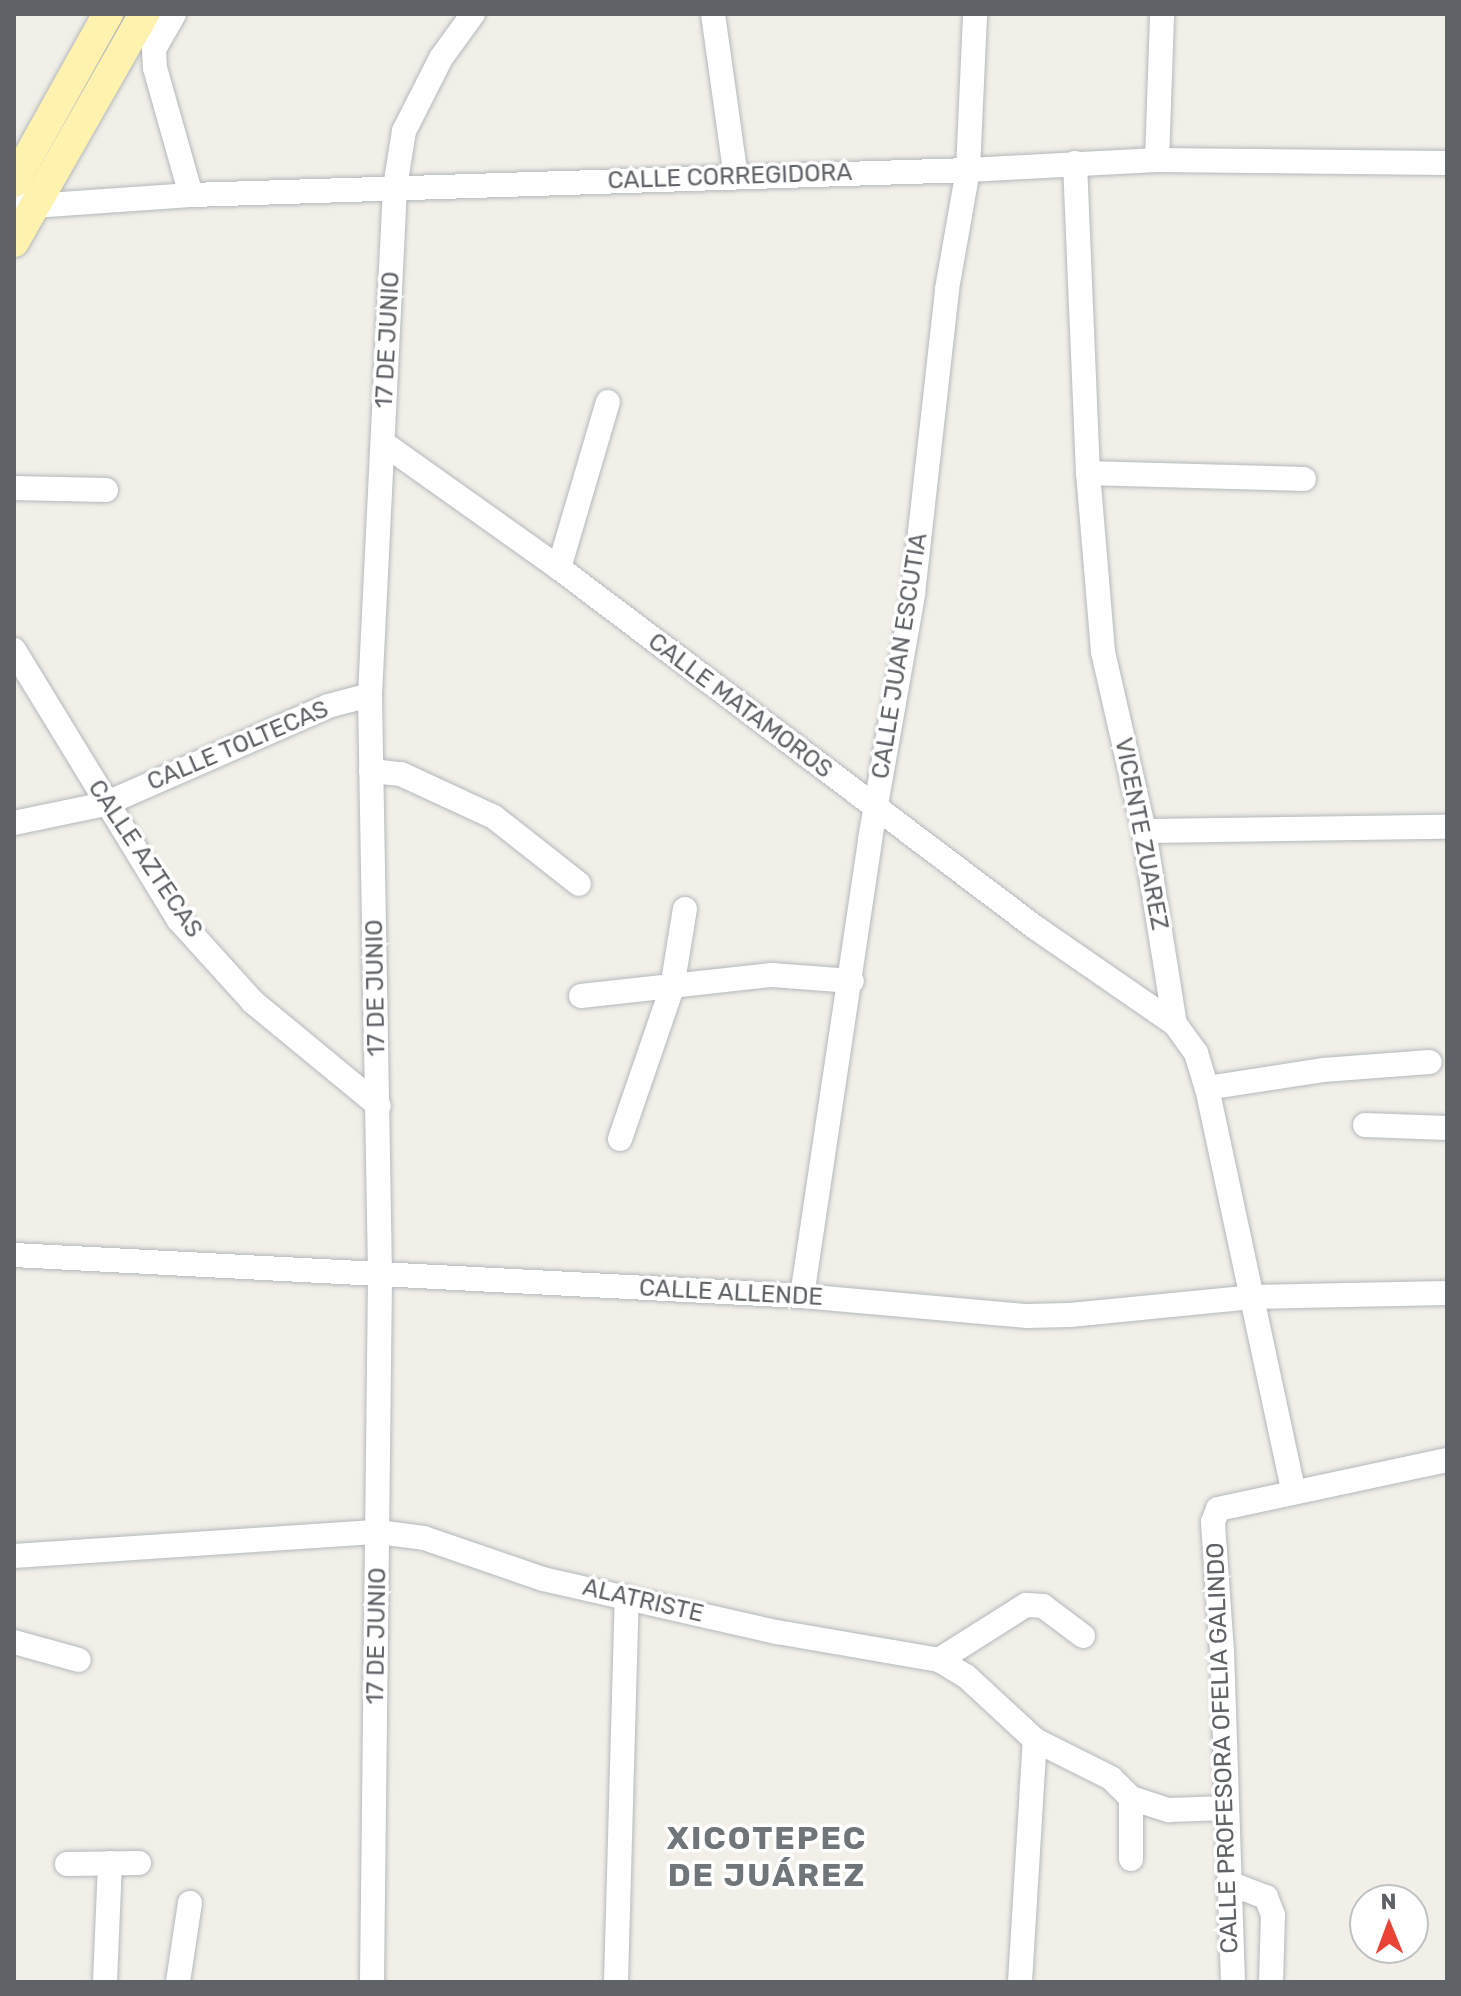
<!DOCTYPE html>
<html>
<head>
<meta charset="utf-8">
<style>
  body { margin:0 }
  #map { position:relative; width:1461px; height:1996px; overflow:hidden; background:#f1efe8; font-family:Rubik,sans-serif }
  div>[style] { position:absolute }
  .roads { filter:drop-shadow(0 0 2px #b5b8bc) drop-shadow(0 0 2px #b5b8bc) }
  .minor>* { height:24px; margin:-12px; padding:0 12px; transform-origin:12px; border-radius:12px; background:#fff }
  .major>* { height:30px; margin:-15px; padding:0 15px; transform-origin:15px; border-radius:15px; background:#fff2af }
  span { translate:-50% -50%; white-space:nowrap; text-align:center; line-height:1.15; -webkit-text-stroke:7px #fff; paint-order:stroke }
  .street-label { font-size:24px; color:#5f6368 }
  .district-label { font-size:32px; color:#70757a; font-weight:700; letter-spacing:2px }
  .frame { position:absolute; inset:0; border:16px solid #5f6368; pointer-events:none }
  .north { position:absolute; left:1349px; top:1884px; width:80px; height:80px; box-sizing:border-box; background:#fff; border:2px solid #bfc1c3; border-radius:50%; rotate:359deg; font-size:22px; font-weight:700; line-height:32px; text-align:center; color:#5f6368 }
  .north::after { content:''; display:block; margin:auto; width:28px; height:36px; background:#ea4335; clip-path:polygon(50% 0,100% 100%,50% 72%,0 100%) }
</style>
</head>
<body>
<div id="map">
  <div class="roads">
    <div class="minor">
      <div style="left:174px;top:14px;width:40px;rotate:119.7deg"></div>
      <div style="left:154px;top:49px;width:19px;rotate:87deg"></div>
      <div style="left:155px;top:68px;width:132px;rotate:74.2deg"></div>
      <div style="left:713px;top:14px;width:165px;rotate:82deg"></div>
      <div style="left:1157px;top:160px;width:146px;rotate:-88deg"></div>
      <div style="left:1075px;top:163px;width:310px;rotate:87.6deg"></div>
      <div style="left:1088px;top:473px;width:180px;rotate:85.2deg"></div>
      <div style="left:1103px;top:652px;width:184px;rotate:77.1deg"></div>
      <div style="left:1144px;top:831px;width:195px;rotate:80.9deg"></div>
      <div style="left:1175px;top:1024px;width:36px;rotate:54deg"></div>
      <div style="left:1196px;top:1053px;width:37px;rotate:73deg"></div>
      <div style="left:1207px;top:1088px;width:411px;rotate:77.9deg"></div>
      <div style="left:14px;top:201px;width:20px;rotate:15deg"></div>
      <div style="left:33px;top:206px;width:158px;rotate:-4deg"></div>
      <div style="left:191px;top:195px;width:777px;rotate:-1.84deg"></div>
      <div style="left:968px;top:170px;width:189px;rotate:-3deg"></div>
      <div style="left:1157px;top:160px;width:290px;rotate:0.6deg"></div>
      <div style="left:383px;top:443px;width:216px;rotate:35.4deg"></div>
      <div style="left:559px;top:568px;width:598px;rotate:37.04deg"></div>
      <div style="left:1036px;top:928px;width:169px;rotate:34.6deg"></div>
      <div style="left:1088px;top:473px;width:216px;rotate:1.6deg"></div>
      <div style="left:14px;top:488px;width:92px;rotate:1.2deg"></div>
      <div style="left:559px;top:568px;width:173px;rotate:-73.6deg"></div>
      <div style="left:14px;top:650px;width:316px;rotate:58.6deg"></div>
      <div style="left:179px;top:920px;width:110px;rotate:47.9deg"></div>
      <div style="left:253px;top:1002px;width:163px;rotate:39.5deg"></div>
      <div style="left:371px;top:771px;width:30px;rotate:6deg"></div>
      <div style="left:401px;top:774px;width:102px;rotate:24.8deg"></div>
      <div style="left:494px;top:817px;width:108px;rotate:38.2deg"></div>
      <div style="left:14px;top:823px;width:93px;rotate:-11.8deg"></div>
      <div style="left:105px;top:804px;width:244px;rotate:-23.7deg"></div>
      <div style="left:328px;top:706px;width:43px;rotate:-14.7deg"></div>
      <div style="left:1144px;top:831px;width:303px;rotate:-0.8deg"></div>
      <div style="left:581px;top:996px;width:192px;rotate:-6.3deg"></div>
      <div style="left:772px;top:975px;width:80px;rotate:4.3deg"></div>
      <div style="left:1207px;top:1088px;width:117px;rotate:-8.8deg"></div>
      <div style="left:1323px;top:1070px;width:107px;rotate:-4.3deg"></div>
      <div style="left:1365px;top:1125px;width:82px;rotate:2.1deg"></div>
      <div style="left:620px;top:1139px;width:160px;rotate:-71deg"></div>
      <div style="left:672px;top:988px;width:80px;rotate:-80.7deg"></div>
      <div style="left:14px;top:1255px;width:789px;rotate:2.98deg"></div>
      <div style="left:802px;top:1296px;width:226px;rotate:5.1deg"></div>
      <div style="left:1027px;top:1316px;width:43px;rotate:-1.3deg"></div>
      <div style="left:1070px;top:1315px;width:183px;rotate:-5.6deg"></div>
      <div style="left:1252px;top:1297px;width:195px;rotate:-1.2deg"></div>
      <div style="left:802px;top:1296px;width:462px;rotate:-81.5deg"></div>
      <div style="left:870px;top:839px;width:249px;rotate:-80deg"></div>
      <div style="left:913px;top:594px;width:307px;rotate:-83.6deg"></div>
      <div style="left:947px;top:289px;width:121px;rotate:-80deg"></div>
      <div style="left:968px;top:170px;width:156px;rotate:-87.4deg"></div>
      <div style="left:14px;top:1556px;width:365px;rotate:-3.8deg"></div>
      <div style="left:378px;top:1532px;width:46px;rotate:7.4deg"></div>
      <div style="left:424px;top:1538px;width:126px;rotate:19deg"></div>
      <div style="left:543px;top:1579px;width:240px;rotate:12.8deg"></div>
      <div style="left:777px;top:1632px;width:164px;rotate:9.8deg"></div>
      <div style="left:939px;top:1660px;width:31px;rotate:31deg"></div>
      <div style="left:966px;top:1676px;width:94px;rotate:42.8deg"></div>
      <div style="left:1035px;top:1740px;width:85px;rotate:26.6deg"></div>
      <div style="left:1111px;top:1778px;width:28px;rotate:45deg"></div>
      <div style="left:1131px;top:1798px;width:40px;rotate:18deg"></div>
      <div style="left:1169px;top:1810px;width:57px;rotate:-2deg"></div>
      <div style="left:14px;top:1642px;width:67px;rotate:15.5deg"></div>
      <div style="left:939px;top:1660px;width:103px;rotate:-32.3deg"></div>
      <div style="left:1026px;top:1605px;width:17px;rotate:3deg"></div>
      <div style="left:1043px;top:1606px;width:50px;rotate:36.9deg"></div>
      <div style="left:1131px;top:1859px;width:61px;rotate:-90deg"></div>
      <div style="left:67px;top:1864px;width:72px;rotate:-0.8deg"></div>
      <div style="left:1229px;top:1883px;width:40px;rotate:21deg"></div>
      <div style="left:1266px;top:1897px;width:19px;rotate:69deg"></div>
      <div style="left:1273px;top:1915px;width:67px;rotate:91.7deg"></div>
      <div style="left:105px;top:1982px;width:119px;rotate:-87.6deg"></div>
      <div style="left:178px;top:1982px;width:80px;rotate:-81.4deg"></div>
      <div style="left:372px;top:1982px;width:708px;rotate:-89.35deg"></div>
      <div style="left:380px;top:1274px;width:579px;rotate:-90.99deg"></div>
      <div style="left:370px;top:695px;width:509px;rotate:-87.18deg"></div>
      <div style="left:395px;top:187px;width:57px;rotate:-80.9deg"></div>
      <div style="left:404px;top:131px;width:82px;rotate:-63.1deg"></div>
      <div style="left:441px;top:58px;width:54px;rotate:-54deg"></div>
      <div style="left:616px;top:1982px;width:385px;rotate:-88.4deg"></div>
      <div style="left:1020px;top:1982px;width:242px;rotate:-86.5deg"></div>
      <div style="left:1233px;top:1982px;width:330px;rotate:-91.9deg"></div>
      <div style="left:1222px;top:1652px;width:130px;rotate:-94deg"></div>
      <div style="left:1213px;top:1522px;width:14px;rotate:-69deg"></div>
      <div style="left:1218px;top:1509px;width:234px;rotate:-12.1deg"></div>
    </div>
    <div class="major">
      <div style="left:14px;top:182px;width:193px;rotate:-60.8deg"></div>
      <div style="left:14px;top:242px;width:262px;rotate:-60.3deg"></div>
    </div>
  </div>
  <div class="street-label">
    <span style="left:730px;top:177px;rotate:-2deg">CALLE CORREGIDORA</span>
    <span style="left:388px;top:340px;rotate:-87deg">17 DE JUNIO</span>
    <span style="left:900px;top:656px;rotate:-81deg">CALLE JUAN ESCUTIA</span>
    <span style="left:740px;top:706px;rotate:37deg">CALLE MATAMOROS</span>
    <span style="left:238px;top:746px;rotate:-23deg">CALLE TOLTECAS</span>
    <span style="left:1141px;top:834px;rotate:79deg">VICENTE ZUAREZ</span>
    <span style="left:145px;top:859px;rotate:56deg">CALLE AZTECAS</span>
    <span style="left:376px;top:988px;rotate:-91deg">17 DE JUNIO</span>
    <span style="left:731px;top:1293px;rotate:3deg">CALLE ALLENDE</span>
    <span style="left:643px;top:1601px;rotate:13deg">ALATRISTE</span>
    <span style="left:377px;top:1636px;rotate:-89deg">17 DE JUNIO</span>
    <span style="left:1223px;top:1748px;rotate:-92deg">CALLE PROFESORA OFELIA GALINDO</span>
  </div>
  <div class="district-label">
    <span style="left:767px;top:1857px">XICOTEPEC<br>DE JUÁREZ</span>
  </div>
  <div class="frame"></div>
  <div class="north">N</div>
</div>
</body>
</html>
